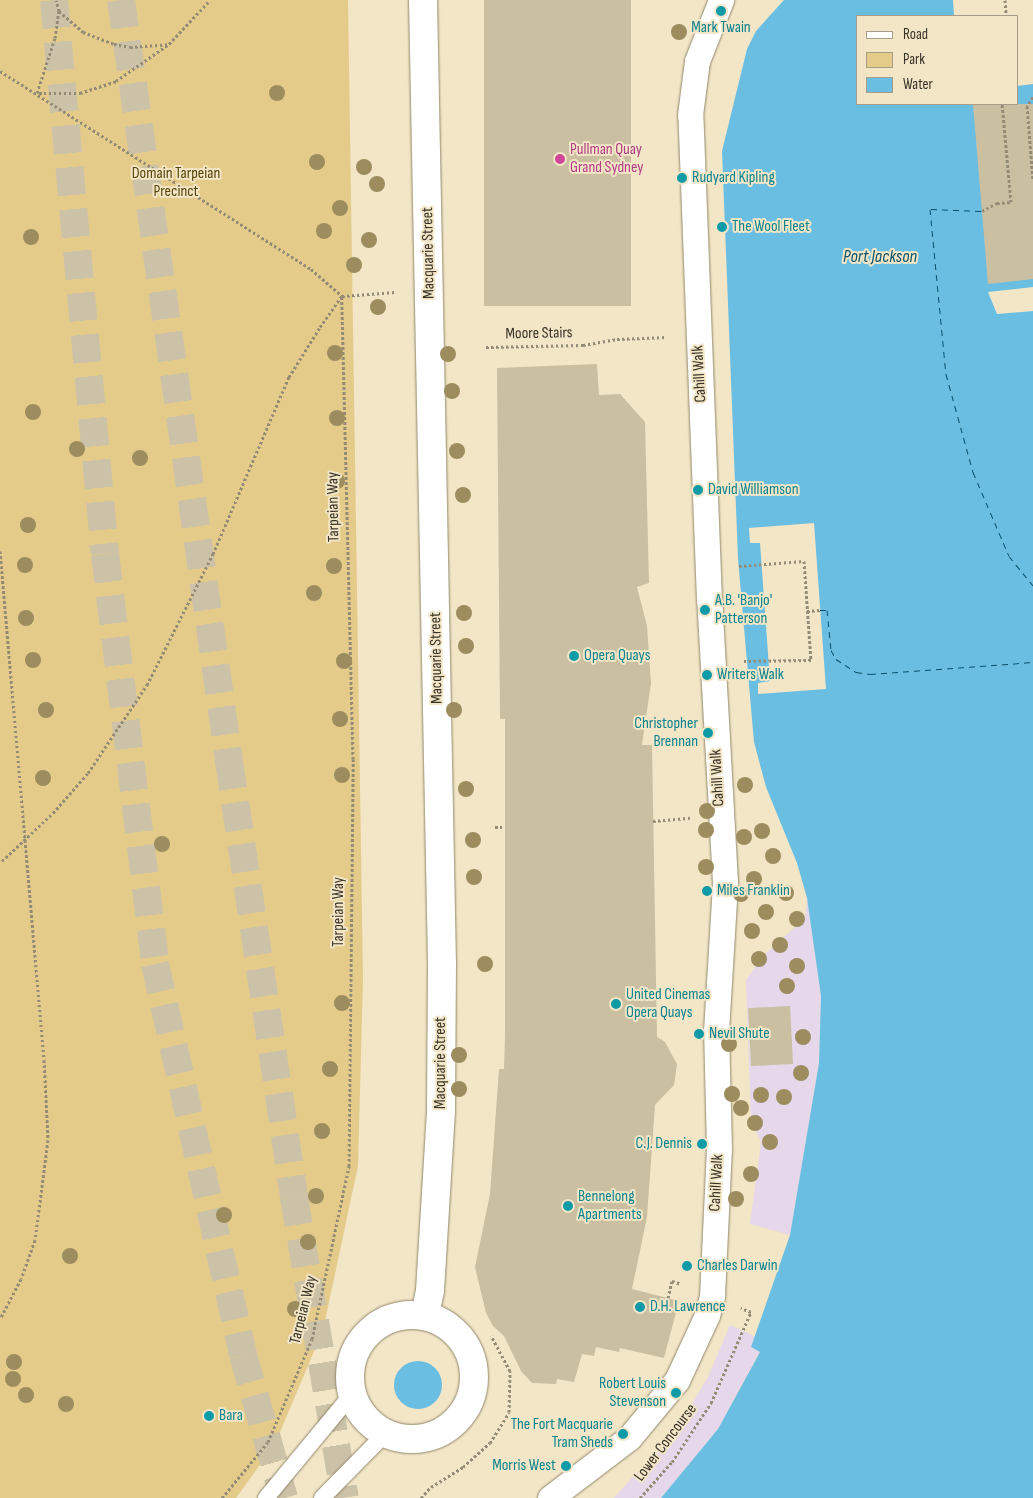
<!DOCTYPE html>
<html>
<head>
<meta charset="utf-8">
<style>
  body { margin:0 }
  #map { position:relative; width:1033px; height:1498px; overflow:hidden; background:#f2e6c7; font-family:"Sofia Sans Condensed",sans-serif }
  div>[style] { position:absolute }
  .commercial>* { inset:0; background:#e6d7ea }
  .green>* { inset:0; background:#e4cb8a }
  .water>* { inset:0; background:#6abee2 }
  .round { border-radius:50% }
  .pier>* { inset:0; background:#f2e6c7 }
  .ferry>* { height:1px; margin-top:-0.5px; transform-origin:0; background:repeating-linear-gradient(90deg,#085069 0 6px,transparent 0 11px) }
  .building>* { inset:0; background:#cabfa1; transform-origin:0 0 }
  .motorway-tunnel>* { height:28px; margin-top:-14px; transform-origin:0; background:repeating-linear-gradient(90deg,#ccc2a7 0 28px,transparent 0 42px) }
  .path>* { height:3px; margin-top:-1.5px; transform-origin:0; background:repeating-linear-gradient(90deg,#938b75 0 2.5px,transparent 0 5px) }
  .roads { filter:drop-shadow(0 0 1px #92876b) drop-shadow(0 0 1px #92876b) }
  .service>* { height:16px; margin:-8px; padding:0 8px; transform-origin:8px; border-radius:8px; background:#fff }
  .pedestrian>* { height:25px; margin:-12.5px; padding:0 12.5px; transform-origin:12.5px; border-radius:12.5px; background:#fff }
  .minor>* { height:28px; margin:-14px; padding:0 14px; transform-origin:14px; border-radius:14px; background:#fff }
  .minor>.ring { margin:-14px; padding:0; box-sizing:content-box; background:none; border:28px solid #fff; border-radius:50% }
  .trees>* { width:16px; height:16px; margin:-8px; border-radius:50%; background:#9c8c5e }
  .dots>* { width:14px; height:14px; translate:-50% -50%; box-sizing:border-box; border:2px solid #f2e6c7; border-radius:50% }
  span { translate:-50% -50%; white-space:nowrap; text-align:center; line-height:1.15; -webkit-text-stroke:4px #f2e6c7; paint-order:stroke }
  .culture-label { font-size:16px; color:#0d838f }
  .left { translate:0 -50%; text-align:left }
  .right { translate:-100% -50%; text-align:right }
  .hotel-label { font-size:16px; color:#b23c85 }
  .park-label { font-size:16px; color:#564308 }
  .street-label { font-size:16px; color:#363226 }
  .water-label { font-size:18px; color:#085069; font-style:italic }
  .legend { position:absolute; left:856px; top:15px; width:162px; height:90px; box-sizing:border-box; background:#f2e6c7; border:1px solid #a79e87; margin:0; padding:6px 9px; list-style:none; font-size:15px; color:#363226 }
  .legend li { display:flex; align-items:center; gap:10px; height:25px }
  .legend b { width:25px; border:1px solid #a79e87 }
</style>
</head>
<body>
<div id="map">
  <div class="commercial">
    <div style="clip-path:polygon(807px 898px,821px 996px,819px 1063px,790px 1235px,750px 1224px,761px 1142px,751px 1120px,746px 980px,763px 956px,805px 918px)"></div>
    <div style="clip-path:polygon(730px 1325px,756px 1337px,751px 1347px,760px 1351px,718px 1429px,661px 1498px,614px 1498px,682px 1421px,708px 1377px)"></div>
  </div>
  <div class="green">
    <div style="clip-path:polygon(0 0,348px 0,363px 980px,358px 1166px,323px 1330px,275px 1444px,236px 1498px,0 1498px)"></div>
  </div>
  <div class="water">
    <div style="clip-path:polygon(784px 0,953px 0,954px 16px,857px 16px,857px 104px,1017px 104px,1017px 86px,1033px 84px,1033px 1498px,661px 1498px,718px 1429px,760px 1352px,751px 1347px,790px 1235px,819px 1063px,821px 996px,807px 898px,797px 863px,766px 787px,754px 742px,738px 559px,722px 151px,747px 49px,756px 31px)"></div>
    <div class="round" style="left:394px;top:1361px;width:48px;height:48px"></div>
  </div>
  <div class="pier">
    <div style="clip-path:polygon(1033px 287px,1033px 311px,997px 314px,988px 292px)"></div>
    <div style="clip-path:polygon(814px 523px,826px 689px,758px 694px,758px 683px,770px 681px,760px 543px,750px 543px,749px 528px)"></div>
  </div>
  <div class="ferry">
    <div style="left:981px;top:211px;width:51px;rotate:-177.8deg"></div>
    <div style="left:930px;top:209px;width:166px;rotate:84.5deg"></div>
    <div style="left:946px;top:374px;width:102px;rotate:74.6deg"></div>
    <div style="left:973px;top:472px;width:91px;rotate:66.8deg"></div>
    <div style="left:1009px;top:556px;width:38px;rotate:51deg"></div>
    <div style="left:820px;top:610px;width:7px"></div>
    <div style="left:827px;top:610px;width:40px;rotate:84.3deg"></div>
    <div style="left:831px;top:650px;width:10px;rotate:61deg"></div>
    <div style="left:836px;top:659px;width:24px;rotate:33deg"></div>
    <div style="left:856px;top:672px;width:14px;rotate:8deg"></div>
    <div style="left:870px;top:674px;width:163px;rotate:-4.2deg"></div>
  </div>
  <div class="building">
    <div style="left:484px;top:0;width:147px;height:306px"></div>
    <div style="clip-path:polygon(973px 104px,1033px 104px,1033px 279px,988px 284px)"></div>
    <div style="clip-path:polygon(597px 364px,599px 395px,620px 394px,645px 422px,649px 583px,637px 587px,647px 626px,651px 683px,642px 745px,652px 745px,657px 1037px,665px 1042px,677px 1064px,674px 1085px,655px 1105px,647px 1217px,632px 1289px,679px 1301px,664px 1358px,620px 1348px,619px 1352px,596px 1347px,594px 1356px,582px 1354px,574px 1382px,557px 1379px,556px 1384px,532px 1383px,521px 1371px,504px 1336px,493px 1326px,486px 1313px,475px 1267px,490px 1194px,499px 1069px,504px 1069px,505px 1037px,505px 719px,500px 719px,497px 368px)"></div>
    <div style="left:790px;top:1006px;width:58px;height:42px;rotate:87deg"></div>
  </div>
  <div class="motorway-tunnel">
    <div style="left:54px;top:0;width:556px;rotate:84.74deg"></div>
    <div style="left:105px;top:554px;width:413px;rotate:83deg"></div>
    <div style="left:155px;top:964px;width:401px;rotate:77.3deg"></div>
    <div style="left:243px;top:1355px;width:149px;rotate:74deg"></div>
    <div style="left:121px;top:0;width:769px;rotate:81.92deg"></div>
    <div style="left:229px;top:761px;width:441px;rotate:81.5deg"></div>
    <div style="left:294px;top:1197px;width:305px;rotate:80.4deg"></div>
  </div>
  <div class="path">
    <div style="left:1005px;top:0;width:16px;rotate:86deg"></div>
    <div style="left:59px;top:11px;width:32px;rotate:41deg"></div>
    <div style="left:83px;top:32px;width:33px;rotate:21deg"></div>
    <div style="left:114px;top:44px;width:16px;rotate:11deg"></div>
    <div style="left:130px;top:47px;width:39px;rotate:-4deg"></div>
    <div style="left:0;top:71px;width:369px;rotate:32.5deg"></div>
    <div style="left:311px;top:269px;width:41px;rotate:41.1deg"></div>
    <div style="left:37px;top:93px;width:58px;rotate:-71.9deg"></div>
    <div style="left:55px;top:38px;width:27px;rotate:-82deg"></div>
    <div style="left:59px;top:11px;width:11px;rotate:-105deg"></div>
    <div style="left:39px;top:93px;width:41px"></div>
    <div style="left:80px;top:93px;width:38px;rotate:-18deg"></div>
    <div style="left:116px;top:81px;width:65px;rotate:-34.9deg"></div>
    <div style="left:169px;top:44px;width:60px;rotate:-47deg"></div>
    <div style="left:1033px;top:97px;width:11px;rotate:124deg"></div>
    <div style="left:1027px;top:106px;width:74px;rotate:85.4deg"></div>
    <div style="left:982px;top:211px;width:17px;rotate:-28deg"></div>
    <div style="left:997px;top:203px;width:14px;rotate:-4deg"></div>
    <div style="left:1011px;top:202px;width:98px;rotate:-95.2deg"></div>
    <div style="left:486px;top:347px;width:97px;rotate:-1.2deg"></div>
    <div style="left:583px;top:345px;width:35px;rotate:-10deg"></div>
    <div style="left:617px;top:339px;width:50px;rotate:-2.3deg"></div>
    <div style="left:0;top:551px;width:511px;rotate:85.06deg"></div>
    <div style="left:44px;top:1060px;width:80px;rotate:87.1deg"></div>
    <div style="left:48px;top:1140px;width:101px;rotate:97.4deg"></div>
    <div style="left:35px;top:1240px;width:41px;rotate:109.7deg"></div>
    <div style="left:21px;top:1279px;width:45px;rotate:117.7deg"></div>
    <div style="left:739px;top:566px;width:65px;rotate:-4.4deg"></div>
    <div style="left:804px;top:561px;width:99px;rotate:86deg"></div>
    <div style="left:811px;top:660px;width:67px;rotate:179.1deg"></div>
    <div style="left:807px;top:611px;width:13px;rotate:-4deg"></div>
    <div style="left:653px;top:821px;width:37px;rotate:-5deg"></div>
    <div style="left:495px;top:827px;width:9px"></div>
    <div style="left:2px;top:861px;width:70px;rotate:-43.3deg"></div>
    <div style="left:53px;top:813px;width:53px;rotate:-48.8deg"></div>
    <div style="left:88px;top:773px;width:106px;rotate:-56.2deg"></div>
    <div style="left:147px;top:685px;width:147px;rotate:-63.3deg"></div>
    <div style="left:213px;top:554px;width:193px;rotate:-66.8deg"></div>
    <div style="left:289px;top:377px;width:59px;rotate:-58.2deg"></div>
    <div style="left:320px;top:327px;width:38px;rotate:-55deg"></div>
    <div style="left:342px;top:296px;width:54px;rotate:-4.2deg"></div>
    <div style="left:668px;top:1298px;width:17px;rotate:-77deg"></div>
    <div style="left:672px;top:1281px;width:9px;rotate:18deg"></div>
    <div style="left:222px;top:1498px;width:72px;rotate:-50.6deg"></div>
    <div style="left:268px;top:1442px;width:112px;rotate:-66.9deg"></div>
    <div style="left:312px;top:1339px;width:177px;rotate:-77.9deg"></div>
    <div style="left:349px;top:1166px;width:407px;rotate:-89.4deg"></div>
    <div style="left:353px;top:759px;width:463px;rotate:-91.4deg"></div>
    <div style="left:421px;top:1498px;width:15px;rotate:-48deg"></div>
    <div style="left:431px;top:1487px;width:38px;rotate:-32deg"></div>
    <div style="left:463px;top:1467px;width:36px;rotate:-42deg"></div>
    <div style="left:490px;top:1443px;width:36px;rotate:-58deg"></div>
    <div style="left:509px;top:1412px;width:41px;rotate:-88.6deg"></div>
    <div style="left:510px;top:1371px;width:40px;rotate:-118deg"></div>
    <div style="left:640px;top:1498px;width:48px;rotate:-48.4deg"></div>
    <div style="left:672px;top:1462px;width:71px;rotate:-56.5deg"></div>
    <div style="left:711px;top:1403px;width:99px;rotate:-66.3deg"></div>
    <div style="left:751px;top:1312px;width:11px;rotate:-158deg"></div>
  </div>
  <div class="roads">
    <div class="service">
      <div style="left:266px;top:1498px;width:135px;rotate:-50.4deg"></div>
      <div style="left:322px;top:1498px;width:91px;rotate:-45.4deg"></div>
    </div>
    <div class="pedestrian">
      <div style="left:550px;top:1498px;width:99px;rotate:-37.2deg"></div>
      <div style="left:629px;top:1438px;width:75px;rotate:-50.4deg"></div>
      <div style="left:677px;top:1380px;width:72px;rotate:-65.2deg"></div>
      <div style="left:707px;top:1315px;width:20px;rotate:-75deg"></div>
      <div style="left:712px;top:1296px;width:146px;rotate:-87.3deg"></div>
      <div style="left:719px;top:1150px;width:119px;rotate:-91.4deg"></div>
      <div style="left:716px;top:1031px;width:149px;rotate:-86.5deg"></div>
      <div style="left:725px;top:882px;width:282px;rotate:-93.2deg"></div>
      <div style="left:709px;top:600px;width:485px;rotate:-92.2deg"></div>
      <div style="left:690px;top:115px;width:54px;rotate:-82.6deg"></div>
      <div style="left:697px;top:61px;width:66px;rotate:-68.5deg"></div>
    </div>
    <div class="minor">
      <div style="left:423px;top:0;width:965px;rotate:88.87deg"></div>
      <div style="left:442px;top:965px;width:146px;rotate:90.4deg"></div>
      <div style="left:441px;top:1111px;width:180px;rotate:93.5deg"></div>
      <div style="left:430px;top:1291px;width:25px;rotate:102deg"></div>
      <div class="ring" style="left:350px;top:1315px;width:96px;height:96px"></div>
    </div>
  </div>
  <div class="trees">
    <div style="left:679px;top:32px"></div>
    <div style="left:277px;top:93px"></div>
    <div style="left:317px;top:162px"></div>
    <div style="left:364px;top:167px"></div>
    <div style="left:377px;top:184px"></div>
    <div style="left:340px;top:208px"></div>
    <div style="left:324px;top:231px"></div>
    <div style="left:31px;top:237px"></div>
    <div style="left:369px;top:240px"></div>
    <div style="left:354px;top:265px"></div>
    <div style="left:378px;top:307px"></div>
    <div style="left:335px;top:353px"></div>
    <div style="left:448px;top:354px"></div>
    <div style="left:452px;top:391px"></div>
    <div style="left:33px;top:412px"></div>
    <div style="left:337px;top:418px"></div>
    <div style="left:77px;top:449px"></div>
    <div style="left:457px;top:451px"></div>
    <div style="left:140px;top:458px"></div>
    <div style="left:337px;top:481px"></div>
    <div style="left:463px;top:495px"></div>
    <div style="left:28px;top:525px"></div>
    <div style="left:25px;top:565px"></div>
    <div style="left:334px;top:566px"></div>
    <div style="left:314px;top:593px"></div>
    <div style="left:464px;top:613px"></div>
    <div style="left:26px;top:618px"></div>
    <div style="left:466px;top:646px"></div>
    <div style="left:33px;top:660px"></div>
    <div style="left:344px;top:661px"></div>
    <div style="left:46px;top:710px"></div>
    <div style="left:454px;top:710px"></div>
    <div style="left:340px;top:719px"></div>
    <div style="left:342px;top:775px"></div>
    <div style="left:43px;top:778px"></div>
    <div style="left:745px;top:785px"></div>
    <div style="left:466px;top:789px"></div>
    <div style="left:707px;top:811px"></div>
    <div style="left:706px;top:830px"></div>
    <div style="left:762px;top:831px"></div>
    <div style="left:744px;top:837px"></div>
    <div style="left:473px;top:840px"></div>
    <div style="left:162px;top:844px"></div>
    <div style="left:773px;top:856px"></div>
    <div style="left:706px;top:867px"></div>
    <div style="left:474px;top:877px"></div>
    <div style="left:754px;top:879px"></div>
    <div style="left:786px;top:893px"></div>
    <div style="left:741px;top:894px"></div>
    <div style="left:766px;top:912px"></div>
    <div style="left:797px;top:919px"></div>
    <div style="left:752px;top:931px"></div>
    <div style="left:780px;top:945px"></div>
    <div style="left:759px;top:959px"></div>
    <div style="left:485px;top:964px"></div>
    <div style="left:797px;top:966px"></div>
    <div style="left:787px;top:986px"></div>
    <div style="left:342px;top:1003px"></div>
    <div style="left:803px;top:1037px"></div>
    <div style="left:729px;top:1044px"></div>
    <div style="left:459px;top:1055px"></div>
    <div style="left:330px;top:1069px"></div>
    <div style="left:801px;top:1073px"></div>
    <div style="left:459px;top:1089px"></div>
    <div style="left:732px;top:1094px"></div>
    <div style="left:761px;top:1095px"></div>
    <div style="left:784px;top:1097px"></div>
    <div style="left:741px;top:1108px"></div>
    <div style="left:755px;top:1123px"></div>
    <div style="left:322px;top:1131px"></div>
    <div style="left:770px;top:1142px"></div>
    <div style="left:751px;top:1174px"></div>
    <div style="left:316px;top:1196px"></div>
    <div style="left:736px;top:1199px"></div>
    <div style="left:224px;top:1215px"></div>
    <div style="left:308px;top:1242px"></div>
    <div style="left:70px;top:1256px"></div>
    <div style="left:295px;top:1309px"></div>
    <div style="left:14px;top:1362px"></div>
    <div style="left:13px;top:1379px"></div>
    <div style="left:26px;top:1395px"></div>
    <div style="left:66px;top:1404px"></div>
  </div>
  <div class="dots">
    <div style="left:721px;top:11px;background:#0f9aa8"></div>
    <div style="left:560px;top:159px;background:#d1479c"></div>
    <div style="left:682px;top:178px;background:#0f9aa8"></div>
    <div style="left:722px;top:227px;background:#0f9aa8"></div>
    <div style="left:698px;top:490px;background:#0f9aa8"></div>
    <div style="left:705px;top:610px;background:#0f9aa8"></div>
    <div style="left:574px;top:656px;background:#0f9aa8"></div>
    <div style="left:707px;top:675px;background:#0f9aa8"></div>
    <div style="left:708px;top:733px;background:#0f9aa8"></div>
    <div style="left:707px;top:891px;background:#0f9aa8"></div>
    <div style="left:616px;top:1004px;background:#0f9aa8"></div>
    <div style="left:699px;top:1034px;background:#0f9aa8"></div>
    <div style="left:702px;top:1144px;background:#0f9aa8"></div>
    <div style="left:568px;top:1206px;background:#0f9aa8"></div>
    <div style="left:687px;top:1266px;background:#0f9aa8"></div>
    <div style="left:640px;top:1307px;background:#0f9aa8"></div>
    <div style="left:676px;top:1393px;background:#0f9aa8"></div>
    <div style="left:209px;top:1416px;background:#0f9aa8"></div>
    <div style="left:623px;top:1434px;background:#0f9aa8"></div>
    <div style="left:566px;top:1466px;background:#0f9aa8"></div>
  </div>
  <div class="culture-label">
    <span style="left:721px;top:28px">Mark Twain</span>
    <span class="left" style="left:692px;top:178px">Rudyard Kipling</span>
    <span class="left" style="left:732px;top:227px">The Wool Fleet</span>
    <span class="left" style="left:708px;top:490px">David Williamson</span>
    <span class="left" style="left:715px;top:610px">A.B. 'Banjo'<br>Patterson</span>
    <span class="left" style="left:584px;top:656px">Opera Quays</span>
    <span class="left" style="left:717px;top:675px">Writers Walk</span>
    <span class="right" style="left:698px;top:733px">Christopher<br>Brennan</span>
    <span class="left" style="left:717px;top:891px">Miles Franklin</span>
    <span class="left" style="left:626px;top:1004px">United Cinemas<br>Opera Quays</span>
    <span class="left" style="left:709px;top:1034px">Nevil Shute</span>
    <span class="right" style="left:692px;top:1144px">C.J. Dennis</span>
    <span class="left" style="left:578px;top:1206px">Bennelong<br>Apartments</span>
    <span class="left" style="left:697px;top:1266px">Charles Darwin</span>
    <span class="left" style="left:650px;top:1307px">D.H. Lawrence</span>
    <span class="right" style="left:666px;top:1393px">Robert Louis<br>Stevenson</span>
    <span class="left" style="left:219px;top:1416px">Bara</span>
    <span class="right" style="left:613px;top:1434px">The Fort Macquarie<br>Tram Sheds</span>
    <span class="right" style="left:556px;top:1466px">Morris West</span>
  </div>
  <div class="hotel-label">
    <span class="left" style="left:570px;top:159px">Pullman Quay<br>Grand Sydney</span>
  </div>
  <div class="park-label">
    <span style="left:176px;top:183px">Domain Tarpeian<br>Precinct</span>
  </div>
  <div class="street-label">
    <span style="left:429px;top:253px;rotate:-91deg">Macquarie Street</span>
    <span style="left:539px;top:334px;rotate:-1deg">Moore Stairs</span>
    <span style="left:700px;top:374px;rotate:-93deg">Cahill Walk</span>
    <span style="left:334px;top:507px;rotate:-91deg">Tarpeian Way</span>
    <span style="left:437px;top:658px;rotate:-91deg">Macquarie Street</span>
    <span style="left:718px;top:778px;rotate:-93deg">Cahill Walk</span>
    <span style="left:339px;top:912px;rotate:-90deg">Tarpeian Way</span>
    <span style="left:441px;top:1063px;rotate:-90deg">Macquarie Street</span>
    <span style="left:717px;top:1183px;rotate:-87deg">Cahill Walk</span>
    <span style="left:304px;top:1310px;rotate:-76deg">Tarpeian Way</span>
    <span style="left:666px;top:1443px;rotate:-53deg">Lower Concourse</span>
  </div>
  <div class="water-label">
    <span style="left:880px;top:257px">Port Jackson</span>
  </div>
  <ul class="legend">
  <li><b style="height:6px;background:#fff"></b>Road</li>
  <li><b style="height:14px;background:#e4cb8a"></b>Park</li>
  <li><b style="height:14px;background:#6abee2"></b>Water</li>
  </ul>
</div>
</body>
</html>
